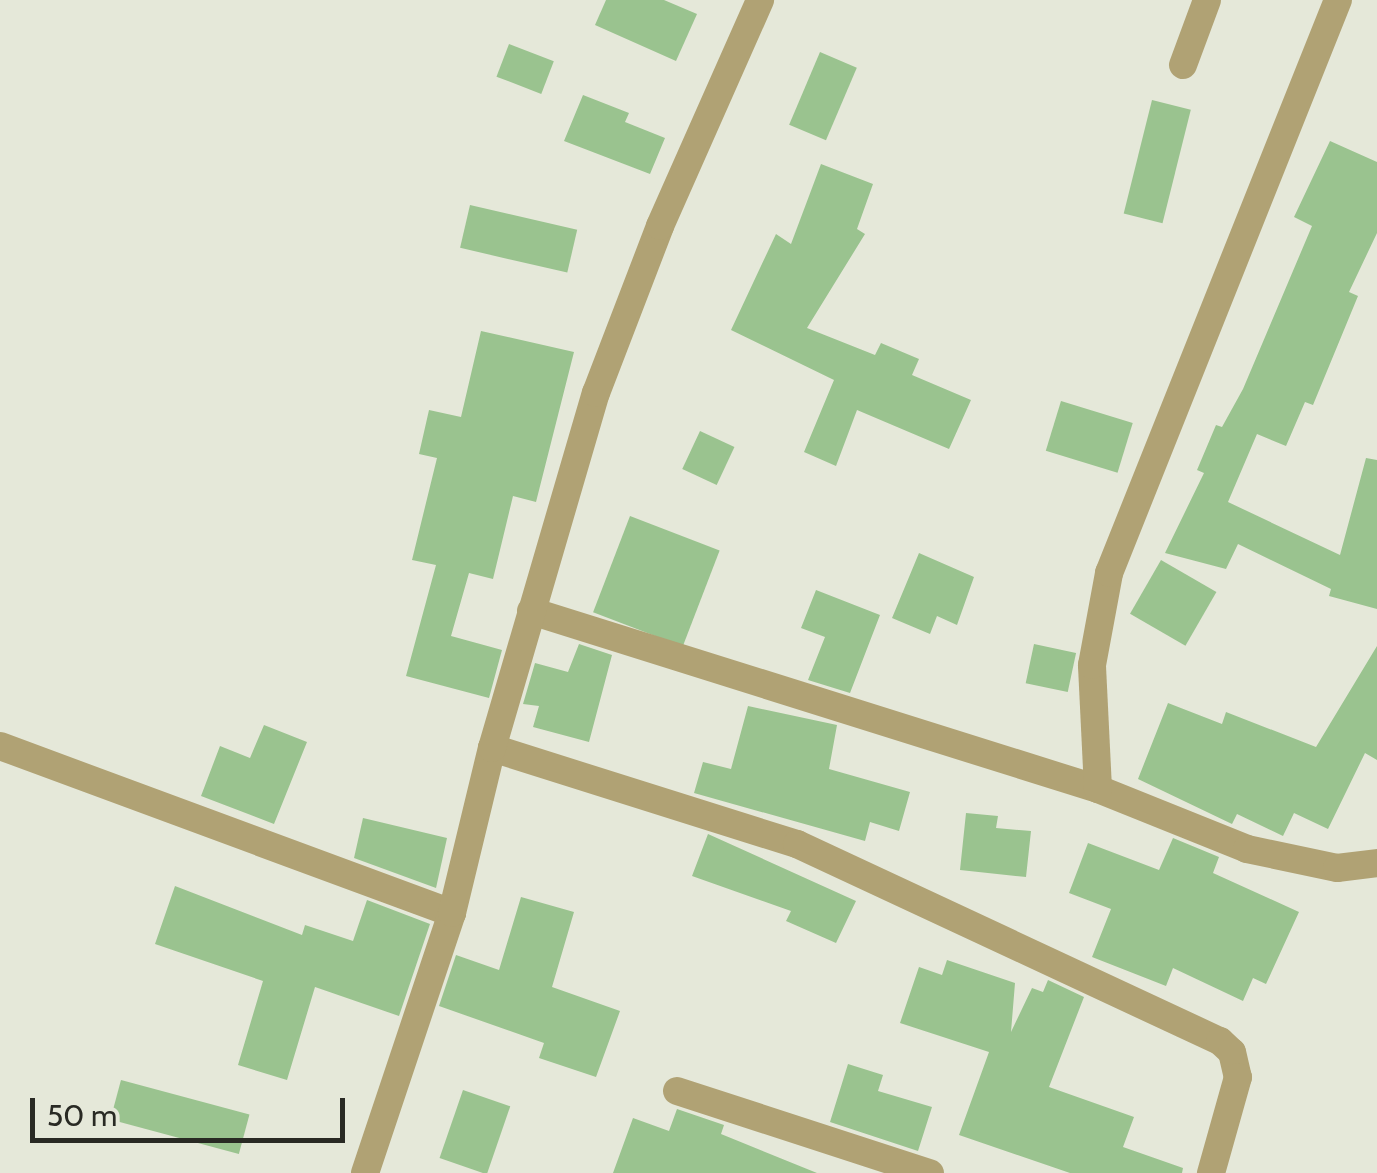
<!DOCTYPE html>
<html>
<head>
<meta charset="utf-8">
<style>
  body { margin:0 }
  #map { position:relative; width:1377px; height:1173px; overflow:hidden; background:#e5e8d9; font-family:Cabin,sans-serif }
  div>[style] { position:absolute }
  .building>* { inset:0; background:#9ac38f; transform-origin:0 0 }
  .minor>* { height:28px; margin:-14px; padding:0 14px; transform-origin:14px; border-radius:14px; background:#b0a274 }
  span { translate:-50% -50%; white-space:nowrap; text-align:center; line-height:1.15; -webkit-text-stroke:10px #e5e8d9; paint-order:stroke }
  .scale { position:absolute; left:30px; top:1098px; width:315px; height:45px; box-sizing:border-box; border:5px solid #292a24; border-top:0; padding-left:12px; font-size:30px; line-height:35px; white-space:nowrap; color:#292a24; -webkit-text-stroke:8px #e5e8d9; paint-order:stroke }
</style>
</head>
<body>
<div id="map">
  <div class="building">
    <div style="clip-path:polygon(606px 0,664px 0,697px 14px,676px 61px,595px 25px)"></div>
    <div style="left:509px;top:44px;width:48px;height:35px;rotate:21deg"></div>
    <div style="left:820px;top:52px;width:40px;height:79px;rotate:23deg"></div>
    <div style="clip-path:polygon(583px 95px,629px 113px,625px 122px,665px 138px,650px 174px,564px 141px)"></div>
    <div style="left:1152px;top:100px;width:40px;height:117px;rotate:14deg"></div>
    <div style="clip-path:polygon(1330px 141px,1377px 162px,1377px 233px,1349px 292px,1358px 296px,1313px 405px,1305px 402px,1286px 446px,1257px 434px,1228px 502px,1340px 555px,1366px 458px,1377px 460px,1377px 609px,1329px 596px,1331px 589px,1238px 544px,1226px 569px,1165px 553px,1204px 473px,1197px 470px,1216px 425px,1222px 427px,1243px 389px,1312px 226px,1294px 217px)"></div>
    <div style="clip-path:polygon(821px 164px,873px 184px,857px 229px,865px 234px,807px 328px,875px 355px,881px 343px,919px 359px,912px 375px,971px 400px,949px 449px,857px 410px,836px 466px,804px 452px,834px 380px,731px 330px,776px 234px,791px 244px)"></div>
    <div style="left:470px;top:205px;width:110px;height:44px;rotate:13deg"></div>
    <div style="clip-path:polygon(481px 331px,574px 352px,536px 502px,513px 496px,493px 579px,469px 573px,451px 636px,502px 650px,489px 698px,406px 676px,436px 565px,412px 560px,437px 458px,419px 454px,429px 410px,461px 417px)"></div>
    <div style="left:1061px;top:401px;width:75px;height:52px;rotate:17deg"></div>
    <div style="left:700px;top:431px;width:38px;height:42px;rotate:25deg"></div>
    <div style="left:630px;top:516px;width:96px;height:103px;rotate:21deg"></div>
    <div style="clip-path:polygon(919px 553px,974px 577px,957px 625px,937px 616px,930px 634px,892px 618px)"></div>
    <div style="left:1161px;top:560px;width:64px;height:62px;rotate:30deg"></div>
    <div style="clip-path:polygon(816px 590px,880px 615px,850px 693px,808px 680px,825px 637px,801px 628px)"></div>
    <div style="clip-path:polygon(579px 644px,612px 655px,589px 742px,533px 727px,539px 706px,523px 704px,535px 663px,568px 672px)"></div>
    <div style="left:1034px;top:644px;width:43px;height:40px;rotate:12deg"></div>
    <div style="clip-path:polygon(1377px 646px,1377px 760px,1365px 753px,1328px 829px,1294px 813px,1283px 836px,1237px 814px,1232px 824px,1138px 779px,1168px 703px,1222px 724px,1226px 712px,1316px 747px)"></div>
    <div style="clip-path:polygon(748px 706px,837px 725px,829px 769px,910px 792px,899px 831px,870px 822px,865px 841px,694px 793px,703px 762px,731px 769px)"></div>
    <div style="clip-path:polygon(264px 725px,307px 742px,274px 824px,201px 796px,220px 746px,250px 758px)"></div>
    <div style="clip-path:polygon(966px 813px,998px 816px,996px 828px,1031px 831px,1026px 877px,960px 870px)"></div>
    <div style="clip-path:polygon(363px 818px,447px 838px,436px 888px,354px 858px)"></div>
    <div style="clip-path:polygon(708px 834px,856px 901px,836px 943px,786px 921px,791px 911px,692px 876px)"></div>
    <div style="clip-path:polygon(1173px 838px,1219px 857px,1213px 873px,1299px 912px,1266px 984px,1253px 978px,1243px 1001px,1173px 968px,1166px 986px,1092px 957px,1111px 909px,1069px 893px,1088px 843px,1159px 870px)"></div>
    <div style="clip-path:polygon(175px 886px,302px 935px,305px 925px,353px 941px,367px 900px,430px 924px,399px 1016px,315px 987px,287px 1080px,238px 1065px,263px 981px,155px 944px)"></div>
    <div style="clip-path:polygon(521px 897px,574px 912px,552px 987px,620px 1011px,596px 1077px,539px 1058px,544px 1043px,439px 1006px,456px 955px,499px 970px)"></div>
    <div style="clip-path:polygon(947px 960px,1015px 983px,1011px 1032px,1032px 988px,1043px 992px,1048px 980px,1084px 997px,1049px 1087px,1134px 1117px,1123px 1147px,1183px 1168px,1182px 1173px,1070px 1173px,959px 1135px,989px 1052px,900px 1023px,919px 967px,942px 975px)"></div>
    <div style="clip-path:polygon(848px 1064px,883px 1075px,878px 1091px,932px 1107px,918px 1151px,830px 1122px)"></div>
    <div style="left:121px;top:1080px;width:133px;height:41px;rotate:15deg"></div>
    <div style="left:463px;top:1090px;width:50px;height:72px;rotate:19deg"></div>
    <div style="clip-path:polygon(677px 1109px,724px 1125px,721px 1134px,817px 1173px,613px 1173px,633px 1118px,669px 1131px)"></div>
  </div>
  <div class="minor">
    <div style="left:1183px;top:65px;width:69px;rotate:-69.7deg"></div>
    <div style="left:531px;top:611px;width:594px;rotate:17.43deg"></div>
    <div style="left:1098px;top:789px;width:161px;rotate:21.9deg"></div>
    <div style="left:1247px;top:849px;width:92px;rotate:11.9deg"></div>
    <div style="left:1337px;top:868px;width:40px;rotate:-7.1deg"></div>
    <div style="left:0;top:746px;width:482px;rotate:20.3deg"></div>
    <div style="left:492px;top:748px;width:320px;rotate:17.5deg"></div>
    <div style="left:797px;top:844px;width:467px;rotate:25deg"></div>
    <div style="left:1220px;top:1041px;width:16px;rotate:43deg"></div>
    <div style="left:1232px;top:1052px;width:26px;rotate:77deg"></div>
    <div style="left:1238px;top:1077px;width:100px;rotate:105.7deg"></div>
    <div style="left:1098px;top:789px;width:124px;rotate:-92.8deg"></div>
    <div style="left:1092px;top:665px;width:94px;rotate:-79.5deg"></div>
    <div style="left:1109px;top:573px;width:617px;rotate:-68.22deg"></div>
    <div style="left:677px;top:1091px;width:266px;rotate:18deg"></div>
    <div style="left:365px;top:1173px;width:274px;rotate:-71.5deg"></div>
    <div style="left:452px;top:913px;width:170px;rotate:-76.4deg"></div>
    <div style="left:492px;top:748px;width:370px;rotate:-73.7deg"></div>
    <div style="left:596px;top:393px;width:179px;rotate:-69deg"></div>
    <div style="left:660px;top:226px;width:247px;rotate:-66.1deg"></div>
  </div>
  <div class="scale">50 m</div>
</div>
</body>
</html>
